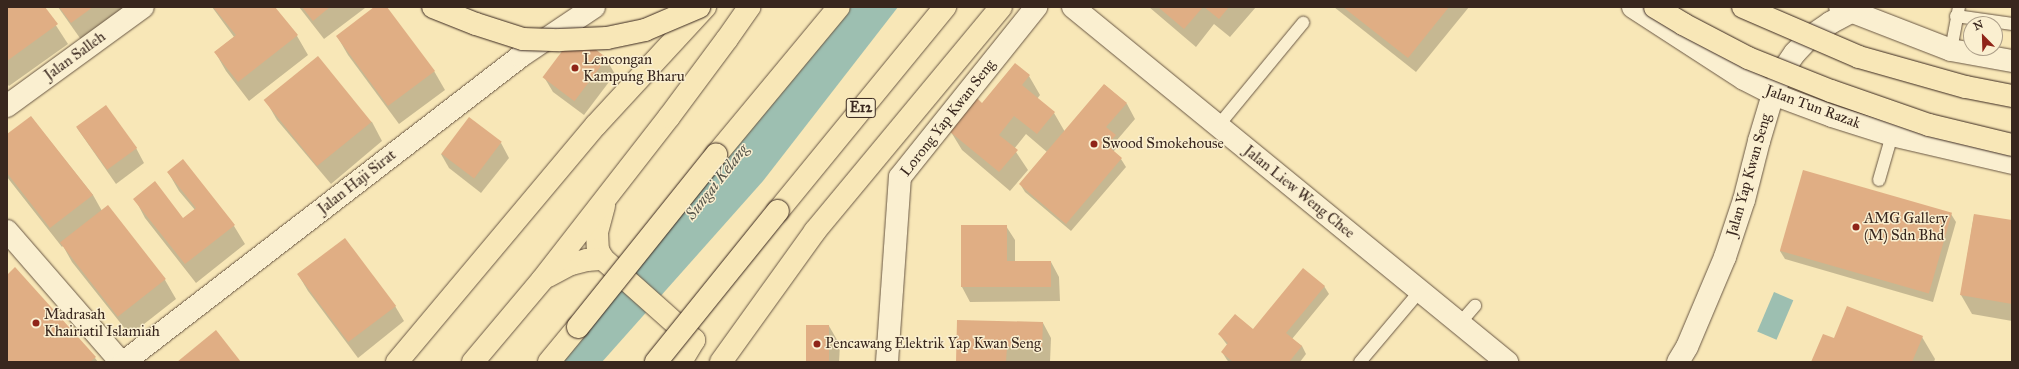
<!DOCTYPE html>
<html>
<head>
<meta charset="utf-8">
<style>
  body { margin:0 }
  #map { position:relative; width:2019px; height:369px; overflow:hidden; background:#f8e7b7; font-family:"IM FELL Great Primer",serif }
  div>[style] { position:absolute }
  .water>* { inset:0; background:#9dbfb1; transform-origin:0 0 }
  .shadow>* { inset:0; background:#0003 }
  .building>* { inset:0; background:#e0ae84; transform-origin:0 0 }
  .roads { filter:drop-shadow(0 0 1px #695744) drop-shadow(0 0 1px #695744) }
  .lane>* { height:12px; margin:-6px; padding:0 6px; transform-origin:6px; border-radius:6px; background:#faefd0 }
  .street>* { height:22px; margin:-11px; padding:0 11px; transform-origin:11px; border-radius:11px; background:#faefd0 }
  .secondary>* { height:22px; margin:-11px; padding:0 11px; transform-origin:11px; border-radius:11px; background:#faefd0 }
  .highway>* { height:22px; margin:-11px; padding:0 11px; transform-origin:11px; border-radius:11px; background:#f8e7b7 }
  .bridges { filter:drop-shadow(0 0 1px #39271e) drop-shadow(0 0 1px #39271e) }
  .primary-bridge>* { height:22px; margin:-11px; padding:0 11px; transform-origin:11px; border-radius:11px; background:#f8e7b7 }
  .highway-bridge>* { height:22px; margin:-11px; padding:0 11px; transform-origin:11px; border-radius:11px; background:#f8e7b7 }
  .dots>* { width:11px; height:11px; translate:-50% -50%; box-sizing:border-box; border:2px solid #faefd0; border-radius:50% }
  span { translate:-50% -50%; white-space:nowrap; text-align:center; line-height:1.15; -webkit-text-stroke:3px #faefd0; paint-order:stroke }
  .shield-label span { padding:1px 3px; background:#faefd0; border:1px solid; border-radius:3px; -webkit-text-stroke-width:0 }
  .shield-label { font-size:14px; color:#39271e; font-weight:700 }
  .street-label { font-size:15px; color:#39271e }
  .poi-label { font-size:15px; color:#39271e }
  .left { translate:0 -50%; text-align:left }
  .water-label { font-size:16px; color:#57554a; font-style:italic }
  .frame { position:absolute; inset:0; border:8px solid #39271e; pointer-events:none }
  .north { position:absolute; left:1963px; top:16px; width:40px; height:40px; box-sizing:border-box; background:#faefd0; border:1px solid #ad9f89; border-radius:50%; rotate:337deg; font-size:11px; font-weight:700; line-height:16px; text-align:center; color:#39271e }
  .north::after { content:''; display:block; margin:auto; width:14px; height:18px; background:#8f2418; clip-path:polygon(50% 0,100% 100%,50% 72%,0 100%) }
</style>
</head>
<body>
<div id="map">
  <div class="water">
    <div style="clip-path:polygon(850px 7px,898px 7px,763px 181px,602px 362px,562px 362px)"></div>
    <div style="left:1774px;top:292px;width:21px;height:43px;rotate:23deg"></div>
  </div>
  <div class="shadow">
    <div style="clip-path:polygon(7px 7px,44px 7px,68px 44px,9px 86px,7px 84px)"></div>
    <div style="clip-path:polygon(58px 7px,131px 7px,82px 41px)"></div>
    <div style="clip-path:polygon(212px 7px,274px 7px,297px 36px,308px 55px,249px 101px,226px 71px,215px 52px,234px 37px)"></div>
    <div style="clip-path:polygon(299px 7px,364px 7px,365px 8px,324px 39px)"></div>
    <div style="clip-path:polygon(376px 7px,386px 7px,434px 71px,445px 90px,399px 124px,348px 55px,337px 36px)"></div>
    <div style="clip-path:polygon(1149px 7px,1256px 7px,1230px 37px,1214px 24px,1196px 47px)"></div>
    <div style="clip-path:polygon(1334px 7px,1469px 7px,1416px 72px)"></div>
    <div style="clip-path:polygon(575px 36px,606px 59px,615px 74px,584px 115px,553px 92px,544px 77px)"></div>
    <div style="clip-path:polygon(1015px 64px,1029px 76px,1040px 95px,1037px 99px,1054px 113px,1065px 132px,1105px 85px,1127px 104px,1135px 119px,1117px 140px,1120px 144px,1113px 152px,1121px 159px,1126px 167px,1071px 231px,1025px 192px,1020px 184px,1047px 152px,1026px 134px,1014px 149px,1028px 170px,1010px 191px,962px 150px,951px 132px,982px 104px)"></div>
    <div style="clip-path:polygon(266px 101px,372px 122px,382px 141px,331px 184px,277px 120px)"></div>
    <div style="clip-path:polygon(31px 117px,93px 195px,102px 211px,107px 207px,165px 280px,176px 299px,130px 335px,72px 262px,63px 246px,62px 247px,7px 177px,7px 136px)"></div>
    <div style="clip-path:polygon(77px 128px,136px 148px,144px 163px,116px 184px)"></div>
    <div style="clip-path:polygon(501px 143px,509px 158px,481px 193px,449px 168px,441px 154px)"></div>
    <div style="clip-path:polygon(183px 160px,234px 226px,245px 244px,196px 283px,145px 218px,135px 199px,183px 219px,195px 210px,179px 191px,168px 172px)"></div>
    <div style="clip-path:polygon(1951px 214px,1956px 222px,1933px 302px,1785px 259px,1780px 251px)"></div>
    <div style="clip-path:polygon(1974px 215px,2012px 221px,2012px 321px,1972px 314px,1961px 295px)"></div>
    <div style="clip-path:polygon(1006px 226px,1015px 240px,1015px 262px,1051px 262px,1059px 277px,1060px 301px,970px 302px,962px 287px)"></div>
    <div style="clip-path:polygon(7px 276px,95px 358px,98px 362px,7px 362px)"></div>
    <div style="clip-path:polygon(299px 276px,395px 306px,404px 321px,358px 358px,308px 291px)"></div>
    <div style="clip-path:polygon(1324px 286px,1329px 294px,1292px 339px,1302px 346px,1306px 354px,1300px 362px,1229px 362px,1227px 360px,1222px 352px,1228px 346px,1219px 334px,1253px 330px)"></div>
    <div style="clip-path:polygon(1043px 323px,1051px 338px,1050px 362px,957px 362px)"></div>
    <div style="clip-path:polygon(829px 326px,840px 345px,839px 362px,807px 362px)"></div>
    <div style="clip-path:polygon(1922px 337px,1935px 359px,1934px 362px,1812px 362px,1834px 339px)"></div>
  </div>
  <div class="building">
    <div style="clip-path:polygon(7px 7px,45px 7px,58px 24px,7px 61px)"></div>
    <div style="clip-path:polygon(59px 7px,93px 7px,71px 23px)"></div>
    <div style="clip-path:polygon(213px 7px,275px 7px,298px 35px,238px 82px,214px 52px,236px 35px)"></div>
    <div style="clip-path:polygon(302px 7px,330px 7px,313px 21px)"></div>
    <div style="clip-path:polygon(374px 7px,387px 7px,435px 71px,388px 106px,336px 36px)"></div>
    <div style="clip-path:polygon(1158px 7px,1203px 7px,1184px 29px)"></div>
    <div style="clip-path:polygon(1204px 7px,1229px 7px,1219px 19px)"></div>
    <div style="clip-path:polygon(1343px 7px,1449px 7px,1408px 58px)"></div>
    <div style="left:575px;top:34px;width:40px;height:54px;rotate:37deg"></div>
    <div style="left:318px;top:56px;width:85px;height:70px;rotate:51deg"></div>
    <div style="clip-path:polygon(1015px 63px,1030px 75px,1022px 85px,1055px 112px,1037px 134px,1014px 116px,999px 135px,1018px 150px,999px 172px,949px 131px,977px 98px,982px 103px)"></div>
    <div style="clip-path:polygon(1104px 84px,1127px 103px,1106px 127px,1116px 135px,1107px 145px,1122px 158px,1066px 224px,1019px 184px)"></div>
    <div style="left:106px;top:105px;width:53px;height:37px;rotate:54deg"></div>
    <div style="clip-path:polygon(31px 116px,93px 195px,50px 228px,7px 173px,7px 134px)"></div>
    <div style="left:469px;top:117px;width:41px;height:46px;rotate:37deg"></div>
    <div style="clip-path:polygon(183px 159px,235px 225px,185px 264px,133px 199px,155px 181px,183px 218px,196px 208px,167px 172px)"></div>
    <div style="left:1803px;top:170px;width:155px;height:84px;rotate:16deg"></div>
    <div style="left:108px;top:205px;width:94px;height:61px;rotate:52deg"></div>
    <div style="clip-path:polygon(1974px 214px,2012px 220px,2012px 304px,1960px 295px)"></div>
    <div style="clip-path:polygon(961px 225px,1007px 225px,1007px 261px,1051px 261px,1051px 287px,961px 287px)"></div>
    <div style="left:345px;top:238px;width:85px;height:60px;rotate:53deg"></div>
    <div style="clip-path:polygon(15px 267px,96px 357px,90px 362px,7px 362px,7px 275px)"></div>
    <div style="clip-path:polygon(1303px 268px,1325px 286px,1286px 333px,1302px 346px,1289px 362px,1233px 362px,1221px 352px,1228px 343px,1218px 334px,1235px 314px,1253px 329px)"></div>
    <div style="clip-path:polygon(1847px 306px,1923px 336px,1912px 362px,1811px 362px,1823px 334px,1834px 338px)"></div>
    <div style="clip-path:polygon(957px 320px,1043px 322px,1042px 348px,1007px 347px,1006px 362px,956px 362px)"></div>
    <div style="left:806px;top:325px;width:23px;height:37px"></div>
    <div style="clip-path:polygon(216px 330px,241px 362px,177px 362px)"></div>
  </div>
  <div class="roads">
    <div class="lane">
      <div style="left:1956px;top:16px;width:57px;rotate:8.1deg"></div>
      <div style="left:1951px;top:50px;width:44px;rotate:-79.5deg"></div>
      <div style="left:1218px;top:126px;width:134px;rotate:-50.5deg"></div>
      <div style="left:1879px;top:180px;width:47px;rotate:-73.9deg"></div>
      <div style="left:1460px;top:323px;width:23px;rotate:-49deg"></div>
      <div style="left:1360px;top:362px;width:93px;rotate:-49.8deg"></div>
    </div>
    <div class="street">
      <div style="left:1073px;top:7px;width:561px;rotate:39.28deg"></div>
      <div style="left:7px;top:106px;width:168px;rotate:-36.1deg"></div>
      <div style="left:7px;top:231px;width:174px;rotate:49deg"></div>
      <div style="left:124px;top:362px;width:501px;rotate:-37.62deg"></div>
      <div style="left:521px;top:56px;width:88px;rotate:-33.9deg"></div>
      <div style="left:887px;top:362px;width:185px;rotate:-86deg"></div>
      <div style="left:900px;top:177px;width:218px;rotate:-51.3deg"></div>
    </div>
    <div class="secondary">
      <div style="left:1633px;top:7px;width:132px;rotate:33deg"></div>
      <div style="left:1744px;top:79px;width:33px;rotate:27deg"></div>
      <div style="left:1773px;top:94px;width:63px;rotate:20.4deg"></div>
      <div style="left:1832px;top:116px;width:63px;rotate:17.6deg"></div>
      <div style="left:1892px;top:135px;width:123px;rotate:13.1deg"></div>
      <div style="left:1840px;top:7px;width:119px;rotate:21.2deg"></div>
      <div style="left:1951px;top:50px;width:62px;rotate:10.2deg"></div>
      <div style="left:1678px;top:362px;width:17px;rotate:-59deg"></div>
      <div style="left:1687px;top:347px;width:98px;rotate:-67.1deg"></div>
      <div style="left:1725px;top:257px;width:60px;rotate:-71.6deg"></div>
      <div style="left:1744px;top:200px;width:61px;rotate:-75.7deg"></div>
      <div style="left:1759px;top:141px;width:49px;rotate:-73.4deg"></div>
      <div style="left:1773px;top:94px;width:24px;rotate:-68deg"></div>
      <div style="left:1782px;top:72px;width:23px;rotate:-56deg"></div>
      <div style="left:1795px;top:53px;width:23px;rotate:-47deg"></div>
      <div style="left:1811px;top:36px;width:23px;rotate:-34deg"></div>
      <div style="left:1830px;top:23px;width:24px;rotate:-28deg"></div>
    </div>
    <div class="highway">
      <div style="left:716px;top:155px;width:192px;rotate:-50.3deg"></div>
      <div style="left:604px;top:206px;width:28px;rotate:105deg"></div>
      <div style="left:597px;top:233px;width:17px;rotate:87deg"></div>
      <div style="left:598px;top:250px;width:10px;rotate:61deg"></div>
      <div style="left:603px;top:259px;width:122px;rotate:41.7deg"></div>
      <div style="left:694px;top:340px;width:26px;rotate:121deg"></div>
      <div style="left:778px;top:211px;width:264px;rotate:-50.7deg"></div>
      <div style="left:548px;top:276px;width:26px;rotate:-28deg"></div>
      <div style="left:571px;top:264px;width:16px;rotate:-14deg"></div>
      <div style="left:587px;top:260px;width:16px;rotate:-4deg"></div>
      <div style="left:397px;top:362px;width:309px;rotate:-50deg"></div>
      <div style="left:596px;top:125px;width:161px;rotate:-47.3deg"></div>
      <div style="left:473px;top:362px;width:107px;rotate:-49.9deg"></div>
      <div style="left:542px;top:280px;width:207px;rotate:-52.1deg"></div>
      <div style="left:669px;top:117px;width:97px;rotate:-53.4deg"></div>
      <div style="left:727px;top:39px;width:39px;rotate:-55deg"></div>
      <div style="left:549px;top:362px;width:45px;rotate:-50.4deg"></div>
      <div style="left:721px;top:362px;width:161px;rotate:-54.3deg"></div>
      <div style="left:815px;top:231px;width:291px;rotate:-50.3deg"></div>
    </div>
  </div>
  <div class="bridges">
    <div class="primary-bridge">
      <div style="left:1655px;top:7px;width:33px;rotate:31deg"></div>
      <div style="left:1683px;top:24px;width:73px;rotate:27.6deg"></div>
      <div style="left:1748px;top:58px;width:89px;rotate:21.7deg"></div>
      <div style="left:1831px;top:91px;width:104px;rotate:19.1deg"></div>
      <div style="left:1929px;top:125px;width:85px;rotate:13.5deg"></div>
      <div style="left:1743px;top:7px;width:126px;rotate:23.3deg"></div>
      <div style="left:1859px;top:57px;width:111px;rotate:15.7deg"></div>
      <div style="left:1966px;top:87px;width:47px;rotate:11.1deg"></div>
    </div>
    <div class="highway-bridge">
      <div style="left:433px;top:7px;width:46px;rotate:21.6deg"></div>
      <div style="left:476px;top:24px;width:49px;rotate:17.7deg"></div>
      <div style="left:523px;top:39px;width:37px;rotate:2deg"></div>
      <div style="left:560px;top:40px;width:47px;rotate:-2.4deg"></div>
      <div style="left:607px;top:38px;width:39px;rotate:-12deg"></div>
      <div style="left:645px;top:30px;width:59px;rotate:-23.1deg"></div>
      <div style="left:578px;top:327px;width:221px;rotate:-51.3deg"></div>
      <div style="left:656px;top:362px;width:194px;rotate:-51.1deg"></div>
    </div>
  </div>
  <div class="dots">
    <div style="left:575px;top:68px;background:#8f2418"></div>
    <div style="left:1094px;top:144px;background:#8f2418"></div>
    <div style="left:1856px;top:227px;background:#8f2418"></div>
    <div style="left:36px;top:323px;background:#8f2418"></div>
    <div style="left:817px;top:344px;background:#8f2418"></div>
  </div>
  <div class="shield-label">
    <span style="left:861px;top:108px">E12</span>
  </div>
  <div class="street-label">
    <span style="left:75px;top:56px;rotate:-36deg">Jalan Salleh</span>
    <span style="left:1813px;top:107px;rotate:20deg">Jalan Tun Razak</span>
    <span style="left:948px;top:118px;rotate:-52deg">Lorong Yap Kwan Seng</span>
    <span style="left:1749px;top:175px;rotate:-74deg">Jalan Yap Kwan Seng</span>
    <span style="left:357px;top:182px;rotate:-38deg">Jalan Haji Sirat</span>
    <span style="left:1299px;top:192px;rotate:39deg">Jalan Liew Weng Chee</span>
  </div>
  <div class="poi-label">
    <span class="left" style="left:583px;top:68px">Lencongan<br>Kampung Bharu</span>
    <span class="left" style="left:1102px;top:144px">Swood Smokehouse</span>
    <span class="left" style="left:1864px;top:227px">AMG Gallery<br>(M) Sdn Bhd</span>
    <span class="left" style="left:44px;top:323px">Madrasah<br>Khairiatil Islamiah</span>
    <span class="left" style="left:825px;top:344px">Pencawang Elektrik Yap Kwan Seng</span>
  </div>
  <div class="water-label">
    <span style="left:717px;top:182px;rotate:-52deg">Sungai Kelang</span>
  </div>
  <div class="frame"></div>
  <div class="north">N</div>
</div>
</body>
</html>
